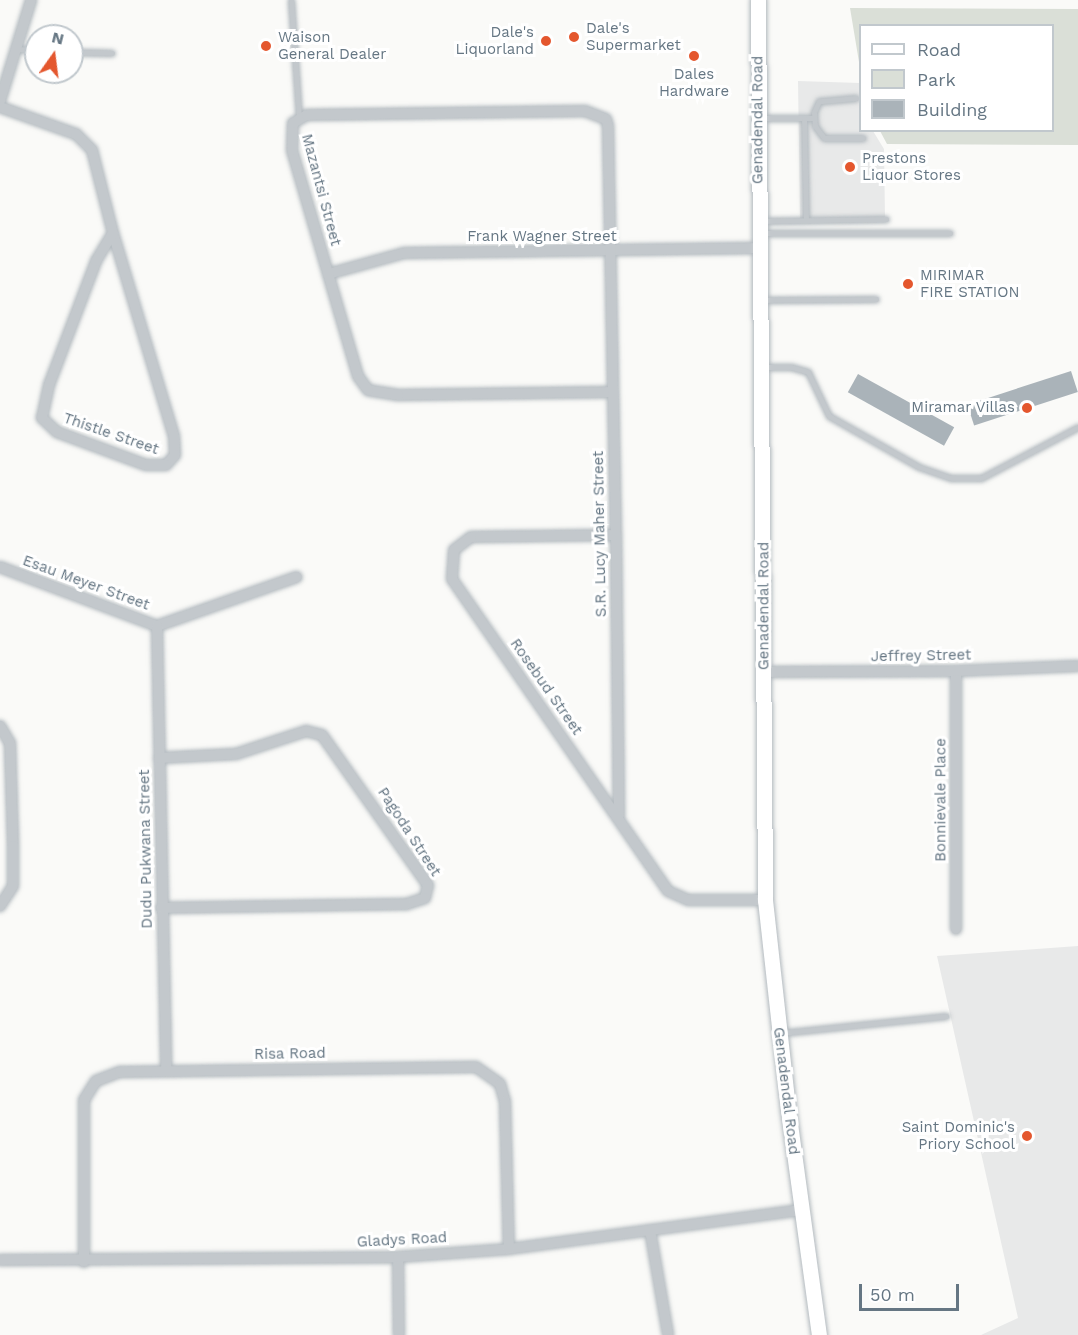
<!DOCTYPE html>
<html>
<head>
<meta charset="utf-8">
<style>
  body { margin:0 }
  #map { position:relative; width:1078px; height:1335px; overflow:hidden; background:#fafaf8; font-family:"Work Sans",sans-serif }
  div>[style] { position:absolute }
  .built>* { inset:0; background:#e8e9e9 }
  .green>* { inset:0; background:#dadfd7 }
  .building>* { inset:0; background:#aab3b9; transform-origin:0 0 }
  .roads { filter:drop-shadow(0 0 2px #b3babf) drop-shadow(0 0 2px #b3babf) }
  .lane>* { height:5px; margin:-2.5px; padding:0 2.5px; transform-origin:2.5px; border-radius:2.5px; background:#c3c8cc }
  .street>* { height:10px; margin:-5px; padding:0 5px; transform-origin:5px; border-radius:5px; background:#c3c8cc }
  .secondary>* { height:15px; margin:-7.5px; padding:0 7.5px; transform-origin:7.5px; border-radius:7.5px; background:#fff }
  .dots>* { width:16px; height:16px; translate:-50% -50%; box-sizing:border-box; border:3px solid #fff; border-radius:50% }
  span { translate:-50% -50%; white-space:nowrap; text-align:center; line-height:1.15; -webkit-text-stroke:6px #fff; paint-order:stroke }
  .poi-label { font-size:15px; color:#657683 }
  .left { translate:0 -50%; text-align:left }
  .right { translate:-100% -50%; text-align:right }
  .street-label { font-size:15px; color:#657683 }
  .legend { position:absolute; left:859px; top:24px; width:195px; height:108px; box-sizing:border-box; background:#fff; border:2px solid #c1c8cd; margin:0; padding:8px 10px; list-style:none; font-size:18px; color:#657683 }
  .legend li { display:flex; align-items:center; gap:12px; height:30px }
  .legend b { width:30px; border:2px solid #c1c8cd }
  .north { position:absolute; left:24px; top:24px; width:60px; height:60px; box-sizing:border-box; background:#fff; border:2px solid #c1c8cd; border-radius:50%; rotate:14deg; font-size:16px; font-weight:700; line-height:24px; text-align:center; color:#657683 }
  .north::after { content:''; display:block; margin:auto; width:21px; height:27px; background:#e4572e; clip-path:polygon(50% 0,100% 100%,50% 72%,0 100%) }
  .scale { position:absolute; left:859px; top:1284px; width:100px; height:27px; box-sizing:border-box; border:3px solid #657683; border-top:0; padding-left:8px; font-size:18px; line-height:21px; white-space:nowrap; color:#657683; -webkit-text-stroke:4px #fff; paint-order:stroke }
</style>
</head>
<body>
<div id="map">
  <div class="built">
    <div style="clip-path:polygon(798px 81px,860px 83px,860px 130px,873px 131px,884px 149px,885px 218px,800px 218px)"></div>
    <div style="clip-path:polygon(1078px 946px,1078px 1335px,981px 1335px,1018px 1318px,937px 956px)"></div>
  </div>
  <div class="green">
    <div style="clip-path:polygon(850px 8px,1078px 9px,1078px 145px,887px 144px,880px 131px,1052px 130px,1052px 26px,860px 26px,860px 68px)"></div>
  </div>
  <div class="building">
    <div style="left:1071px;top:371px;width:22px;height:109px;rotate:72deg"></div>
    <div style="left:858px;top:374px;width:110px;height:21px;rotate:29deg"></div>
  </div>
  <div class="roads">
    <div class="lane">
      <div style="left:291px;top:0;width:118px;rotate:86.1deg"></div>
      <div style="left:16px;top:49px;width:20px;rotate:3deg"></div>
      <div style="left:72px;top:52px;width:40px;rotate:1.4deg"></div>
      <div style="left:856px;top:98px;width:37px;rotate:175deg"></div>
      <div style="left:819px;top:101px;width:12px;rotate:114deg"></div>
      <div style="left:814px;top:112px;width:14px;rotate:86deg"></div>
      <div style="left:815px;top:126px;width:15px;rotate:53deg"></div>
      <div style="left:824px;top:138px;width:39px"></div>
      <div style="left:762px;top:118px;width:52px"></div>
      <div style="left:804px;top:118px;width:102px;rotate:88.9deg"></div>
      <div style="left:761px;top:221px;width:125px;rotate:-0.9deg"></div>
      <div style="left:761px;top:233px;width:189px"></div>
      <div style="left:762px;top:300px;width:114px;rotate:-0.5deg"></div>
      <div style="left:763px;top:367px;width:28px"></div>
      <div style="left:791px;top:367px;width:18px;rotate:16deg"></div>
      <div style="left:808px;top:372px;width:49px;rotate:64.5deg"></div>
      <div style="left:829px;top:416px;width:103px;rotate:29.5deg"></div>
      <div style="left:919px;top:467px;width:34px;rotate:19deg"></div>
      <div style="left:951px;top:478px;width:30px"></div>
      <div style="left:981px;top:478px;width:110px;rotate:-27.7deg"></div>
      <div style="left:781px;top:1033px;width:166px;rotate:-5.9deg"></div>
    </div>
    <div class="street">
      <div style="left:0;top:101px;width:106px;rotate:-72.9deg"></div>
      <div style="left:0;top:107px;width:81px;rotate:19.6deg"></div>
      <div style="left:76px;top:134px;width:23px;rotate:45deg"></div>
      <div style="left:92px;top:150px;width:86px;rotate:75.8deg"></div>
      <div style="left:113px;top:233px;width:212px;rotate:73.3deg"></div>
      <div style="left:174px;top:436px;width:19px;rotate:87deg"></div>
      <div style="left:175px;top:455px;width:13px;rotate:132deg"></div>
      <div style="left:166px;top:465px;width:20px;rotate:180deg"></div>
      <div style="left:146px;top:465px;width:95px;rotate:-159.7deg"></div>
      <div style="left:57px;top:432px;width:21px;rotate:-137deg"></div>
      <div style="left:42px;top:418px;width:34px;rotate:-78deg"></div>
      <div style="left:49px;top:385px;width:133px;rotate:-69.2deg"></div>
      <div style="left:96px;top:261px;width:33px;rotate:-59deg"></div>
      <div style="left:328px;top:274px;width:79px;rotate:-15.4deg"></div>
      <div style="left:404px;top:253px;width:355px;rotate:-0.8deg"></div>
      <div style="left:613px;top:392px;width:215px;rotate:179.2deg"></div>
      <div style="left:398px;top:395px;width:30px;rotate:-171deg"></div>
      <div style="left:368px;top:390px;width:17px;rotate:-126deg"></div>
      <div style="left:358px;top:376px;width:235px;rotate:-106.3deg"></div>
      <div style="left:292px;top:150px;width:27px;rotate:-88deg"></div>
      <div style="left:293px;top:123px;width:16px;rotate:-30deg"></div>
      <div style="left:307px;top:115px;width:278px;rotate:-0.8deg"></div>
      <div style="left:585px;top:111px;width:22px;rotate:21deg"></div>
      <div style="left:606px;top:119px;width:7px;rotate:74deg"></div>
      <div style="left:608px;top:126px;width:409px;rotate:88.9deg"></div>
      <div style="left:616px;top:535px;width:280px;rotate:89.4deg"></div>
      <div style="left:616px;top:535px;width:145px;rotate:179.2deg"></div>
      <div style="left:471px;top:537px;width:21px;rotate:143deg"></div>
      <div style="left:454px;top:550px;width:29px;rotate:94deg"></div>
      <div style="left:452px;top:579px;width:379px;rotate:55.3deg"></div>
      <div style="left:668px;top:891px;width:22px;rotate:24deg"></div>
      <div style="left:688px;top:900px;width:77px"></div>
      <div style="left:0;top:567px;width:168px;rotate:20.6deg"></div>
      <div style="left:157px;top:626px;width:148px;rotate:-19.3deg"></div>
      <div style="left:157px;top:626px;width:445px;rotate:88.8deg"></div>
      <div style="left:956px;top:671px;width:258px;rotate:90deg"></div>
      <div style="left:764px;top:672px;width:192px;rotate:-0.3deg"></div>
      <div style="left:956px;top:671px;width:122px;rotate:-2.3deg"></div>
      <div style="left:0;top:726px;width:20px;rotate:60deg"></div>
      <div style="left:10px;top:743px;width:103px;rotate:88.3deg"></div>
      <div style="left:13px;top:846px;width:40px;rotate:90deg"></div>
      <div style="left:13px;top:886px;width:24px;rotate:123deg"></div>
      <div style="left:159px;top:758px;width:77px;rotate:-3deg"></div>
      <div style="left:236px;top:754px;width:74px;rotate:-18.2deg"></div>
      <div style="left:306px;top:731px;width:16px;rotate:14deg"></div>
      <div style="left:322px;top:735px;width:184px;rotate:54.8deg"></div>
      <div style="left:428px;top:885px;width:13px;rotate:103deg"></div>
      <div style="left:425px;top:898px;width:20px;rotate:162deg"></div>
      <div style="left:406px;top:904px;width:245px;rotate:179.1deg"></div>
      <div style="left:650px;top:1230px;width:106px;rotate:80.2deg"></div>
      <div style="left:398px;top:1257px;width:78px;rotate:89.3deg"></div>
      <div style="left:0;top:1260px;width:398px;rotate:-0.4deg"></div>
      <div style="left:398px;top:1257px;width:111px;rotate:-4.1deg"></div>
      <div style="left:509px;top:1249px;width:297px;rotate:-7.6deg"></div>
      <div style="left:84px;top:1262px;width:162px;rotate:-90deg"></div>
      <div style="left:84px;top:1100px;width:22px;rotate:-58deg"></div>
      <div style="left:96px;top:1081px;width:26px;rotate:-21deg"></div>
      <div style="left:120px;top:1072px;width:356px;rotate:-0.8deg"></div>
      <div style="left:476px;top:1067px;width:29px;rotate:35deg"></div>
      <div style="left:500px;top:1084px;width:18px;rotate:74deg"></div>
      <div style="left:505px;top:1101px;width:148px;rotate:88.5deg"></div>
    </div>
    <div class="secondary">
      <div style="left:758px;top:0;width:900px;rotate:89.55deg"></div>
      <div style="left:765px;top:900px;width:210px;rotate:83.7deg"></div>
      <div style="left:788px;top:1109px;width:228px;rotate:82.2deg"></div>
    </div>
  </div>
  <div class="dots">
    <div style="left:574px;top:37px;background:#e4572e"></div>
    <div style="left:546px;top:41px;background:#e4572e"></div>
    <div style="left:266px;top:46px;background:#e4572e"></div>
    <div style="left:694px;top:56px;background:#e4572e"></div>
    <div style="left:850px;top:167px;background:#e4572e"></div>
    <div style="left:908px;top:284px;background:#e4572e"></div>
    <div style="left:1027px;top:408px;background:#e4572e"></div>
    <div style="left:1027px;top:1136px;background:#e4572e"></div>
  </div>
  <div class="poi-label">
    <span class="left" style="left:586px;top:37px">Dale's<br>Supermarket</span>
    <span class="right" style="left:534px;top:41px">Dale's<br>Liquorland</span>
    <span class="left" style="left:278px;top:46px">Waison<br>General Dealer</span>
    <span style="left:694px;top:83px">Dales<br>Hardware</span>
    <span class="left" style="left:862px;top:167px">Prestons<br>Liquor Stores</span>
    <span class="left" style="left:920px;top:284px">MIRIMAR<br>FIRE STATION</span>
    <span class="right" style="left:1015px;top:408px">Miramar Villas</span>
    <span class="right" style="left:1015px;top:1136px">Saint Dominic's<br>Priory School</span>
  </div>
  <div class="street-label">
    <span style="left:758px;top:120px;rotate:-90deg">Genadendal Road</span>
    <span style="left:321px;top:190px;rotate:75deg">Mazantsi Street</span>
    <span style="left:542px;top:237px">Frank Wagner Street</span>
    <span style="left:111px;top:434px;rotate:19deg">Thistle Street</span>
    <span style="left:600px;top:534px;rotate:-91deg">S.R. Lucy Maher Street</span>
    <span style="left:86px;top:583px;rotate:20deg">Esau Meyer Street</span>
    <span style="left:764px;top:606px;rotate:-90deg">Genadendal Road</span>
    <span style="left:921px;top:656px;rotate:-1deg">Jeffrey Street</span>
    <span style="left:546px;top:687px;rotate:55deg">Rosebud Street</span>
    <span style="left:941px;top:800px;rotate:-90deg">Bonnievale Place</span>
    <span style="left:409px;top:832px;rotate:57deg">Pagoda Street</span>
    <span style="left:146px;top:849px;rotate:-91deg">Dudu Pukwana Street</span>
    <span style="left:290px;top:1054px;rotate:-1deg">Risa Road</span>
    <span style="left:786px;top:1091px;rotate:83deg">Genadendal Road</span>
    <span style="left:402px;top:1240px;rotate:-3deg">Gladys Road</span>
  </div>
  <ul class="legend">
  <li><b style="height:8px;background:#fff"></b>Road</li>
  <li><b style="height:16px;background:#dadfd7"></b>Park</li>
  <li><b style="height:16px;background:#aab3b9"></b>Building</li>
  </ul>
  <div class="north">N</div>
  <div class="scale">50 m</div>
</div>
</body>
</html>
